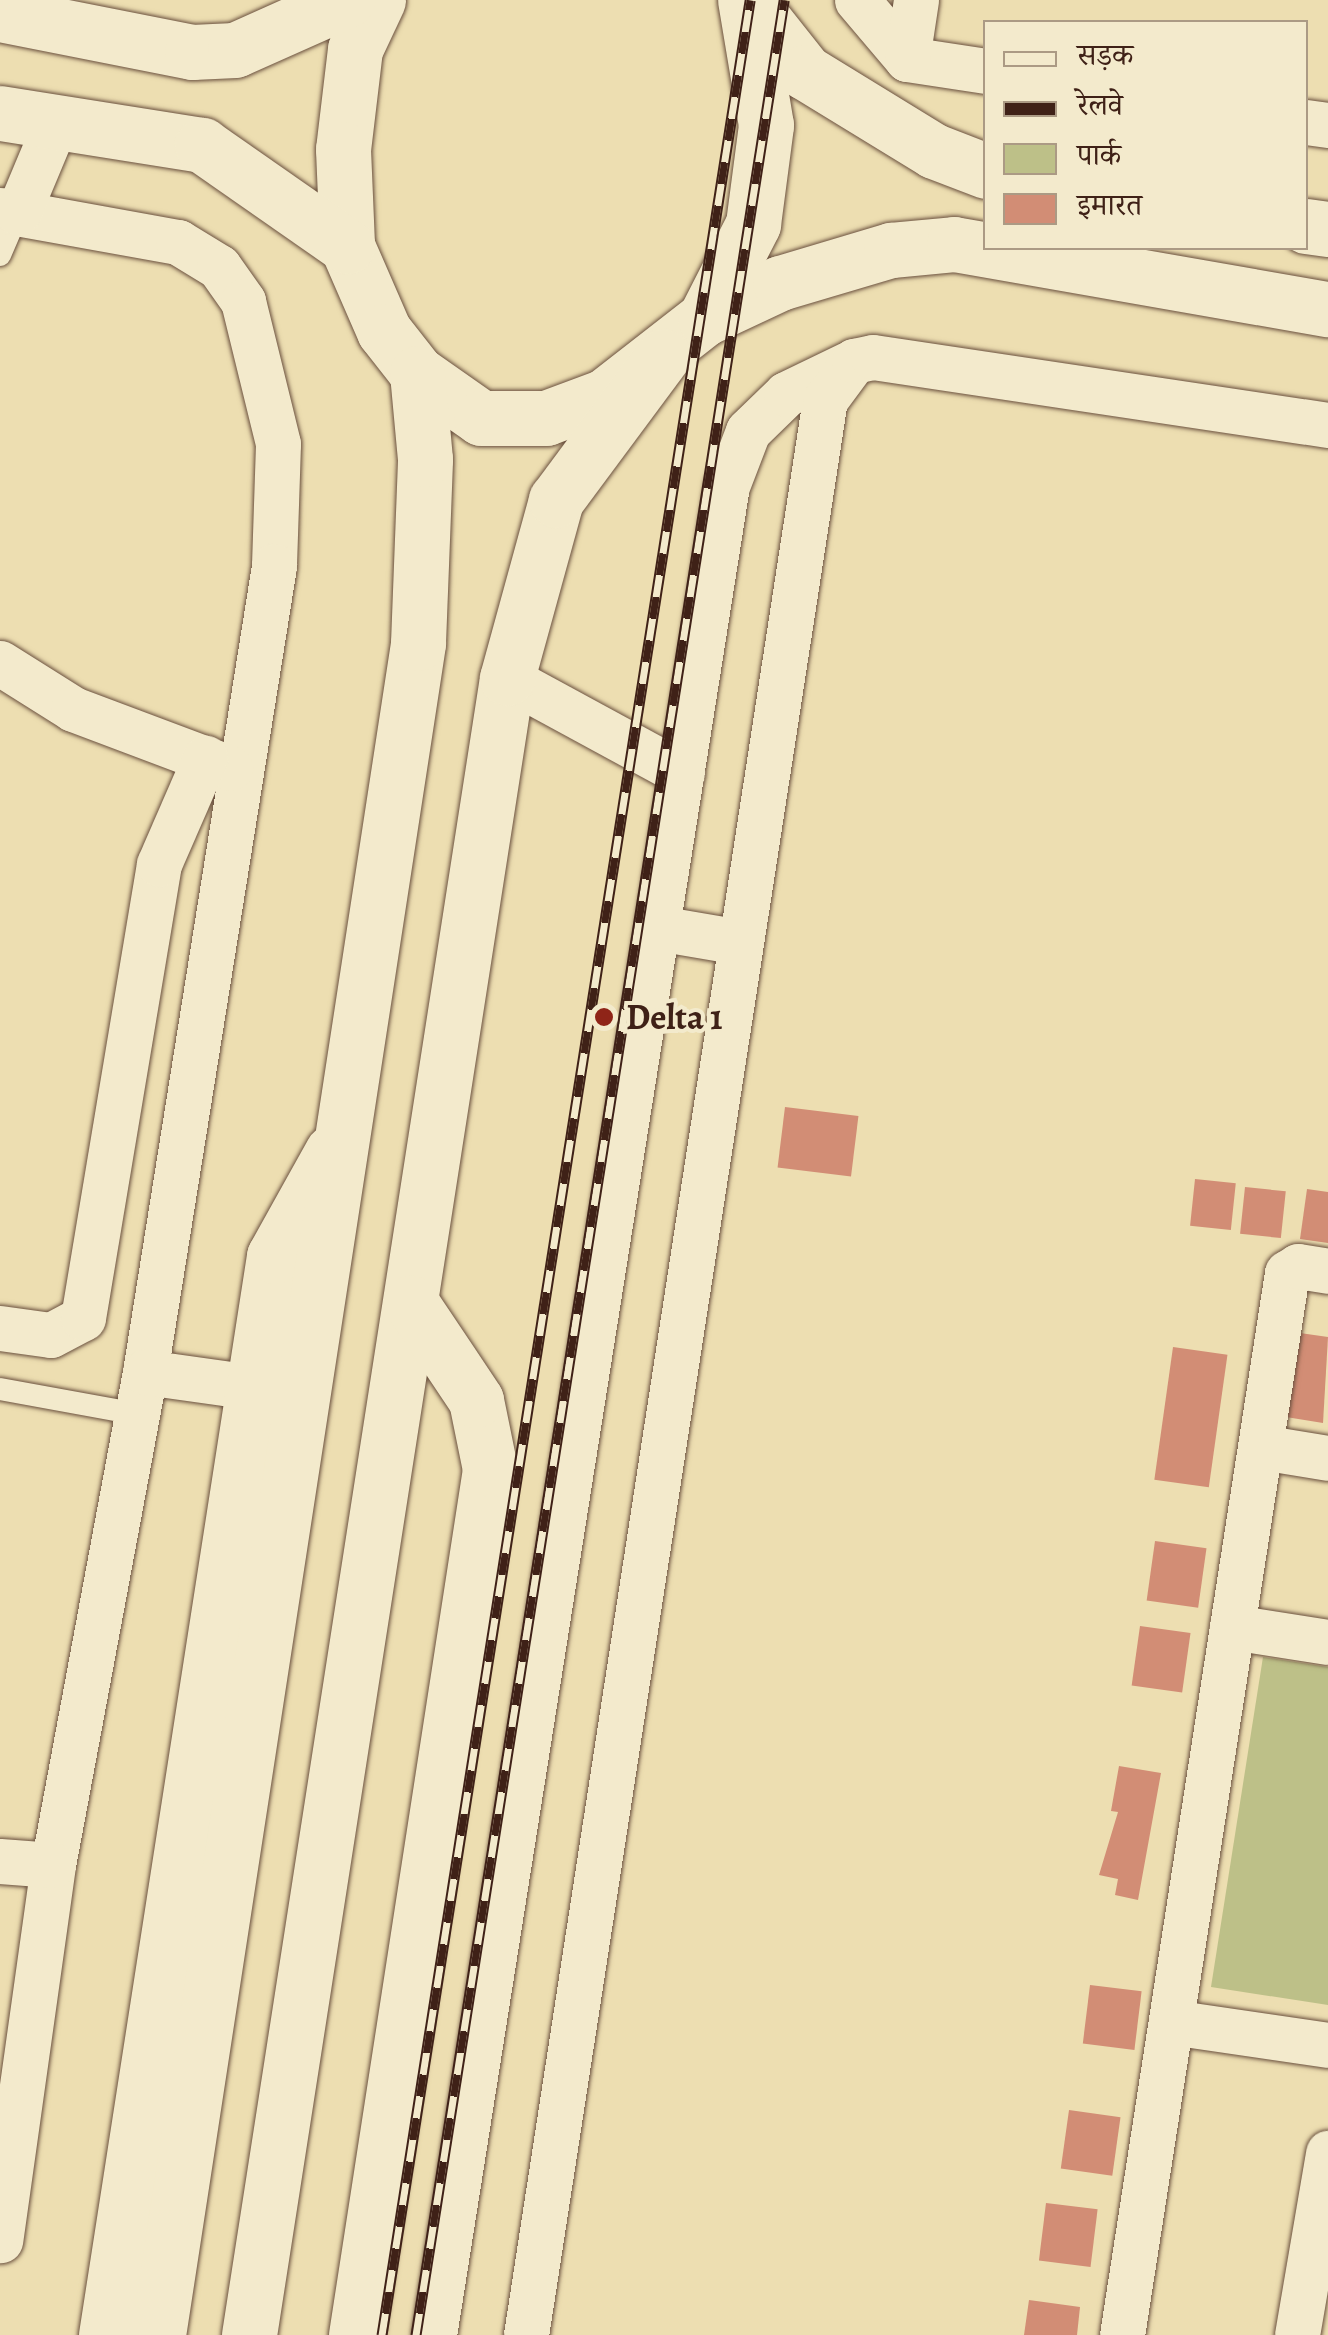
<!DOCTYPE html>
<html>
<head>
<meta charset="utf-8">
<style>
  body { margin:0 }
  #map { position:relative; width:1328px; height:2335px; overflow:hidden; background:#eddeb1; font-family:Alegreya,"Noto Serif Devanagari",serif }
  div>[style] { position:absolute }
  .green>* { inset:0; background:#bdc088 }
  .building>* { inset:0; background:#d28d75; transform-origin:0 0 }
  .roads { filter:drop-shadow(0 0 2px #6a503e) drop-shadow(0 0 2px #6a503e) }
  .lane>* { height:22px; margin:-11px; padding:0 11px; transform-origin:11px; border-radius:11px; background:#f3eacc }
  .street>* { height:45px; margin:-22.5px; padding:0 22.5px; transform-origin:22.5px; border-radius:22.5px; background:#f3eacc }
  .secondary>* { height:55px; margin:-27.5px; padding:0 27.5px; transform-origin:27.5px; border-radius:27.5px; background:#f3eacc }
  .rail>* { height:11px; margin-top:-5.5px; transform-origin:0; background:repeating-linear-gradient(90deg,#f3eacc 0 22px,#3f2117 0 44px); box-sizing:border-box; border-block:2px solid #3f2117 }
  .dots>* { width:28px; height:28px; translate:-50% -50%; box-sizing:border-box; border:5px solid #f3eacc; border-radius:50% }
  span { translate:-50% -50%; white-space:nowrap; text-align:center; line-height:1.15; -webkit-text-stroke:8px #f3eacc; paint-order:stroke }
  .poi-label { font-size:35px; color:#3f2117; font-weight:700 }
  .left { translate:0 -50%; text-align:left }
  .legend { position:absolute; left:983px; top:20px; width:325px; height:230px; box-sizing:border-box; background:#f3eacc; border:2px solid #ab9a84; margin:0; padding:12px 18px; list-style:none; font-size:30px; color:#3f2117 }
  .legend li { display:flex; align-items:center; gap:20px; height:50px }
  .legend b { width:50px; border:2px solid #ab9a84 }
</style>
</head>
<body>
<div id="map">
  <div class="green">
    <div style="clip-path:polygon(1263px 1657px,1328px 1667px,1328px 2005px,1211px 1987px)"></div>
  </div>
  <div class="building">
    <div style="left:785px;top:1107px;width:74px;height:61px;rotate:7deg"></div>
    <div style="left:1195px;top:1179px;width:41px;height:47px;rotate:6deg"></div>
    <div style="left:1245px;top:1187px;width:41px;height:47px;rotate:6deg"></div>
    <div style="clip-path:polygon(1307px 1189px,1328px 1192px,1328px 1243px,1300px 1239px)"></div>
    <div style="clip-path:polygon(1300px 1333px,1328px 1337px,1323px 1423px,1286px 1417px)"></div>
    <div style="left:1173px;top:1347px;width:55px;height:134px;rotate:8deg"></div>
    <div style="left:1155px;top:1541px;width:52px;height:60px;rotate:8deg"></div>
    <div style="left:1140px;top:1626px;width:51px;height:60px;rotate:8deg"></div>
    <div style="clip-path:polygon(1119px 1766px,1161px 1773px,1138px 1900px,1115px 1895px,1118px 1879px,1099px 1875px,1118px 1812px,1111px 1811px)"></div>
    <div style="left:1090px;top:1985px;width:52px;height:59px;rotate:7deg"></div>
    <div style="left:1069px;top:2110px;width:52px;height:59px;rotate:8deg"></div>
    <div style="left:1046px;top:2203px;width:52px;height:58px;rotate:7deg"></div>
    <div style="clip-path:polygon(1029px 2300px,1080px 2307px,1077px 2335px,1024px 2335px)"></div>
  </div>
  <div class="roads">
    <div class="lane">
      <div style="left:0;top:255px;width:46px;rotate:-66.8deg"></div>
      <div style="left:0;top:1389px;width:139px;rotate:10.3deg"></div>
    </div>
    <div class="street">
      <div style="left:857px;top:0;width:77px;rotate:49.7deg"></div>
      <div style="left:907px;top:59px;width:80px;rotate:8.6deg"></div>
      <div style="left:907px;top:59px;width:60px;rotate:-81.3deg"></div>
      <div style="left:1306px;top:122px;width:22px;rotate:8deg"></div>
      <div style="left:0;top:210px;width:181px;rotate:10.2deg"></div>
      <div style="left:178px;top:242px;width:48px;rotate:31.4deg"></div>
      <div style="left:219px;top:267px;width:42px;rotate:54.8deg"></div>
      <div style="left:243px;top:301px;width:147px;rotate:76.2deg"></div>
      <div style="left:278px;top:444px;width:122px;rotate:91.9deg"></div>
      <div style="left:274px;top:566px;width:816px;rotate:99.09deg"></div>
      <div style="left:145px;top:1372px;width:502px;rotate:100.57deg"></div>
      <div style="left:53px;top:1865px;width:379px;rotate:98deg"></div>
      <div style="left:18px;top:213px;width:99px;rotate:-67.3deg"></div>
      <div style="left:0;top:663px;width:86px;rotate:32.2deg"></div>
      <div style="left:73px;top:709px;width:168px;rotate:20.6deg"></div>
      <div style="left:507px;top:678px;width:199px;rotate:28.5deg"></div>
      <div style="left:658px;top:928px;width:83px;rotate:9.7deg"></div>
      <div style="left:0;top:1328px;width:51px;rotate:7.8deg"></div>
      <div style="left:51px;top:1335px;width:36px;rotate:-28deg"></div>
      <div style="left:83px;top:1318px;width:460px;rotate:-80.5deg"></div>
      <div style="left:159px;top:864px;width:116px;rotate:-66.5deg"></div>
      <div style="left:145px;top:1372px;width:108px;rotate:8deg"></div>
      <div style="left:1261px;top:1447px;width:68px;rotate:9.3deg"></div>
      <div style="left:1232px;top:1627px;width:97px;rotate:8.9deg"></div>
      <div style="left:0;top:1861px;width:53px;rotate:4.3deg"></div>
      <div style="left:1171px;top:2022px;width:159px;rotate:8.3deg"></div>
      <div style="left:434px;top:2335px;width:1872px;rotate:-81deg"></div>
      <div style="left:727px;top:486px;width:59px;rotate:-69.1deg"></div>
      <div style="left:748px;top:431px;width:53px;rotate:-44.2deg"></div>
      <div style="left:786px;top:394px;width:69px;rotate:-25.8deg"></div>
      <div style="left:526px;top:2335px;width:1958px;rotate:-81.22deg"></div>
      <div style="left:825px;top:400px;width:49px;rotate:-53.4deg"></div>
      <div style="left:854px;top:361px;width:19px;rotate:-12deg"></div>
      <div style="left:873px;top:357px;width:460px;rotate:8.5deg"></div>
      <div style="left:1122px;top:2335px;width:1075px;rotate:-81.17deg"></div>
      <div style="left:1287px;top:1273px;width:13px;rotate:-32deg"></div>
      <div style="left:1298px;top:1266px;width:30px;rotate:9deg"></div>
      <div style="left:1297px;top:2335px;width:185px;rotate:-80.3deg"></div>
    </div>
    <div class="secondary">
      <div style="left:378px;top:0;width:54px;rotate:115.1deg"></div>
      <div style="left:355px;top:49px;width:101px;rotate:96.8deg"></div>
      <div style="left:343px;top:149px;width:97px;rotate:87.6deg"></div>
      <div style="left:347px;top:246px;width:93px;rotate:66.5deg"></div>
      <div style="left:384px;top:331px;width:53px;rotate:51.8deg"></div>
      <div style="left:417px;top:373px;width:78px;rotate:35.1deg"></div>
      <div style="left:481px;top:418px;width:65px"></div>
      <div style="left:546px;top:418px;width:63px;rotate:-20.4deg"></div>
      <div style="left:605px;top:396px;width:127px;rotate:-38deg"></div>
      <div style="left:705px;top:318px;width:106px;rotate:-62.9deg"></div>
      <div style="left:753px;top:224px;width:100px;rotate:-82.5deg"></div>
      <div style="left:766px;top:125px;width:127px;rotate:-99.5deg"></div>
      <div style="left:748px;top:0;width:92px;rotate:51.6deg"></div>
      <div style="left:805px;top:72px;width:151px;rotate:31.5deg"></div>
      <div style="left:934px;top:151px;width:56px;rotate:21deg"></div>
      <div style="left:0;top:14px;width:196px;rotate:11.2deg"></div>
      <div style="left:192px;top:52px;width:43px;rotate:-2.7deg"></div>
      <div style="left:235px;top:50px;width:123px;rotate:-24.1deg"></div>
      <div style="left:0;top:113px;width:205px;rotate:9deg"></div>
      <div style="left:202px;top:145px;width:177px;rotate:34.9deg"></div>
      <div style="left:1306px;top:226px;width:22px;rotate:8deg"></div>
      <div style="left:705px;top:318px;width:83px;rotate:-25deg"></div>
      <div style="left:780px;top:283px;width:116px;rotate:-16.6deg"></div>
      <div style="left:891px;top:250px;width:63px;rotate:-5.4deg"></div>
      <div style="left:954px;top:244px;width:380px;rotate:9.9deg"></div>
      <div style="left:106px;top:2335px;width:1092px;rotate:-81.15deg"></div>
      <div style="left:274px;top:1256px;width:119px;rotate:-60.9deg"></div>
      <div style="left:158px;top:2335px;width:1712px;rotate:-81.26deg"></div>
      <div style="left:418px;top:643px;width:184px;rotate:-87.8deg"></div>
      <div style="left:425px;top:459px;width:86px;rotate:-95.3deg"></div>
      <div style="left:249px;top:2335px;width:1677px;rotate:-81.15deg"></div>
      <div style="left:507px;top:678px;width:185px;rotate:-74.6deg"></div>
      <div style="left:556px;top:500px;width:179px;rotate:-53.4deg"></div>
      <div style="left:356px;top:2335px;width:876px;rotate:-81.2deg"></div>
      <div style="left:490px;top:1469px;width:70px;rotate:-101.5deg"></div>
      <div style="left:476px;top:1400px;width:117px;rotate:-123.8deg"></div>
    </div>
  </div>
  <div class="rail">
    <div style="left:382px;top:2335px;width:2364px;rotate:-81.04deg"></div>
    <div style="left:416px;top:2335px;width:2364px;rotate:-81.04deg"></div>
  </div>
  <div class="dots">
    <div style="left:604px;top:1017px;background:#8f2418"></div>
  </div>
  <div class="poi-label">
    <span class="left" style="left:626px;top:1017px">Delta 1</span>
  </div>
  <ul class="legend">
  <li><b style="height:12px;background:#f3eacc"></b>सड़क</li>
  <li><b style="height:12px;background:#3f2117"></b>रेलवे</li>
  <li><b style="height:28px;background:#bdc088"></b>पार्क</li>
  <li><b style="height:28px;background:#d28d75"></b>इमारत</li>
  </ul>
</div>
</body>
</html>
